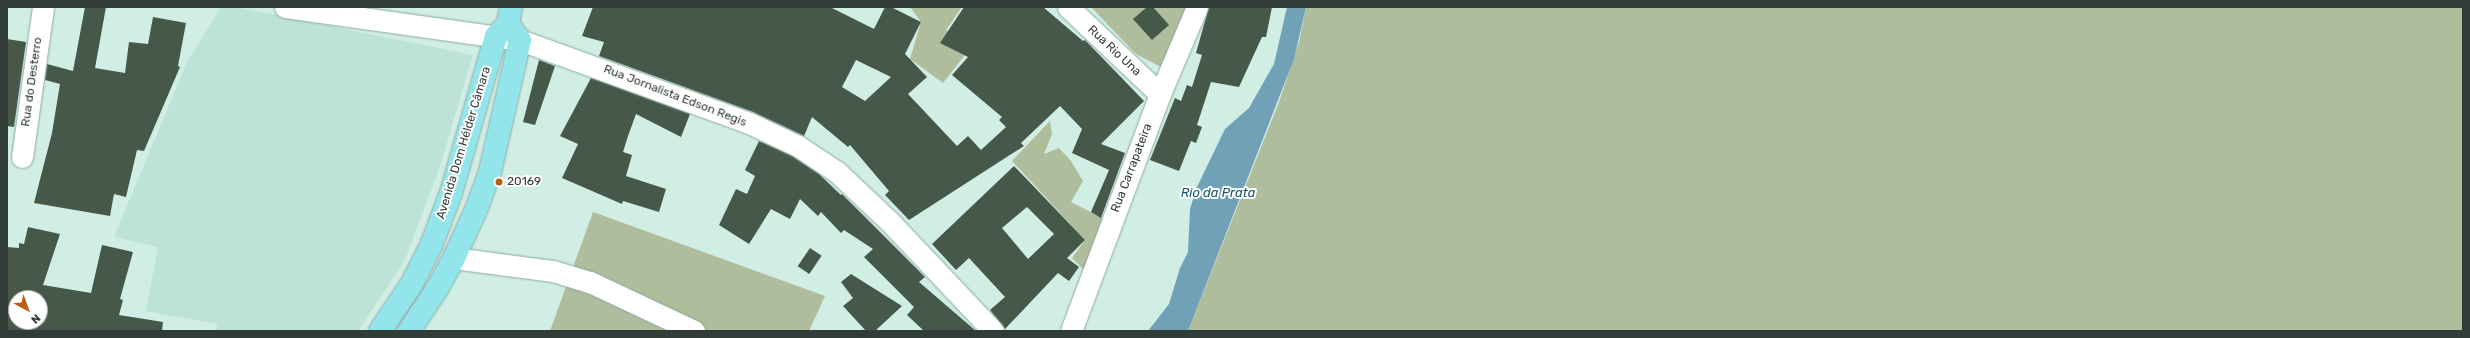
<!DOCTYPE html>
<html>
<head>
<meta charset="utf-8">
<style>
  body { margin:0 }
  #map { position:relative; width:2470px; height:338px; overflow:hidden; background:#d1eee5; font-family:Rubik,sans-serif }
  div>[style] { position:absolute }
  .built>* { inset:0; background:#bde2d7 }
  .green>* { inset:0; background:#b0bd9d }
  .water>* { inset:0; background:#70a1b6 }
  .building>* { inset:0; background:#455849; transform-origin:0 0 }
  .roads { filter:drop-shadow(0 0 1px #8faba3) drop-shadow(0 0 1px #8faba3) }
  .minor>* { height:21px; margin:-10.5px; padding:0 10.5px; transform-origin:10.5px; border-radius:10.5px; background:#fff }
  .major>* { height:22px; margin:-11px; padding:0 11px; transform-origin:11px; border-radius:11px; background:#92e5eb }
  .dots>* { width:11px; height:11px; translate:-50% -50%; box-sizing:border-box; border:2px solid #fff; border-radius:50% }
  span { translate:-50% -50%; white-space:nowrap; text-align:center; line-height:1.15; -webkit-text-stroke:4px #fff; paint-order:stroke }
  .street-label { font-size:12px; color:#313c39 }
  .poi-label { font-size:12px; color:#313c39 }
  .left { translate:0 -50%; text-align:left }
  .water-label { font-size:13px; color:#15566c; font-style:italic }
  .frame { position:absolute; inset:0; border:8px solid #313c39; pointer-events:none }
  .north { position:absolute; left:8px; top:290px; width:40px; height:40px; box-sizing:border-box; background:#fff; border:1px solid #adb1b0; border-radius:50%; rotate:139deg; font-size:11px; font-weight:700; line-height:16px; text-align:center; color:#313c39 }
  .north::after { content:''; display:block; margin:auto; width:14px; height:18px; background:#bb5c12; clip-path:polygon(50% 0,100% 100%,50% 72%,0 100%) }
</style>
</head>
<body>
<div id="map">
  <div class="built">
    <div style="clip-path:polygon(221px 7px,236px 7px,473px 55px,440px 166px,405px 260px,358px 331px,217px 331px,217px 324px,146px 311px,158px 247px,114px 237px,187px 62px)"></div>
  </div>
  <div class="green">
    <div style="clip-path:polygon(910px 7px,962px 7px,946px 30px,972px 46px,943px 83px,910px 59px,921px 22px)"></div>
    <div style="clip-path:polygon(1091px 7px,1192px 7px,1161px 67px,1136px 54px)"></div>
    <div style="clip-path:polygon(1306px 7px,2463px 7px,2463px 331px,1188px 331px,1279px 102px,1299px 42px)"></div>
    <div style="clip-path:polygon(1050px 121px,1052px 134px,1044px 154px,1059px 148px,1071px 161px,1083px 181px,1071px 202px,1108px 221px,1086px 272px,1072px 258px,1085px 240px,1012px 161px)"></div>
    <div style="clip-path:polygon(593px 212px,825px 296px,809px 331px,550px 331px)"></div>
  </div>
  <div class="water">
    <div style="clip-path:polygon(1287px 7px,1306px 7px,1294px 59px,1188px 331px,1148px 331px,1169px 304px,1180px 268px,1188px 252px,1190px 209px,1197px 187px,1225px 129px,1249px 108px,1274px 64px)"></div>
  </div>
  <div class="building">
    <div style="clip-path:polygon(85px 7px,106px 7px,95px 68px,125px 73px,129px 42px,148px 44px,153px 17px,186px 23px,178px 66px,180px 67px,144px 151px,137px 150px,126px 197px,114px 194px,110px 216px,34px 203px,52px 133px,60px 84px,45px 80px,47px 64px,73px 71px)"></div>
    <div style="clip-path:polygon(evenodd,593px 7px,830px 7px,874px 29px,885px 7px,891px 7px,921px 22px,905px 54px,927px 77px,908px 94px,957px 146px,968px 136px,981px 150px,1006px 127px,999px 120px,1002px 117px,952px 75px,968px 57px,940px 43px,964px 7px,1043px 7px,1083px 41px,1085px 40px,1144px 101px,1101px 144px,1125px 153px,1101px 218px,1091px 212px,1109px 170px,1072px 153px,1082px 129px,1060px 106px,1021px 143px,1024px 146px,909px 220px,885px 195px,889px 191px,850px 145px,848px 147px,812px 117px,804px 136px,753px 112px,599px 56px,604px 42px,582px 36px,593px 7px,856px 60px,891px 77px,865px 101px,842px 87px,856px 60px)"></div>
    <div style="clip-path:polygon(1147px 7px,1153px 7px,1169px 25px,1152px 40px,1133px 19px)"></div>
    <div style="clip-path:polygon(1209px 7px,1272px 7px,1266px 37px,1262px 37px,1239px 87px,1211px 82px,1197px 125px,1202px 127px,1196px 143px,1191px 141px,1179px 171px,1150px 160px,1175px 98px,1181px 101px,1187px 85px,1192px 87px,1202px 55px,1196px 53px)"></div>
    <div style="clip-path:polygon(7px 39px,26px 42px,14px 127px,7px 126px)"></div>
    <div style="clip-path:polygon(539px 60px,555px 66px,535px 125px,523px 122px)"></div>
    <div style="clip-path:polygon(591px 78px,690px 114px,681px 137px,636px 114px,628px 136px,623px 152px,632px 155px,626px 176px,666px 189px,659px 212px,623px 201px,622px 204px,562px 178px,578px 144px,560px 136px)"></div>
    <div style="clip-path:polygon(759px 141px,792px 156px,819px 174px,841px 195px,842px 194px,925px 277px,919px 282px,976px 331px,924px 331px,907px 315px,914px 307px,864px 257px,873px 249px,844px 230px,841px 233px,821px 212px,818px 216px,800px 199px,790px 219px,771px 209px,749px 244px,719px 225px,736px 189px,747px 194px,755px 176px,745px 170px)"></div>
    <div style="clip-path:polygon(evenodd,1014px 166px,1085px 240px,1067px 258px,1079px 267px,1069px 281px,1058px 273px,1005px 329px,990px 310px,1005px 297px,969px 258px,956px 270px,932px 244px,1014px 166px,1027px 207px,1054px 234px,1028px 259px,1002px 228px,1027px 207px)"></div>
    <div style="clip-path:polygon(evenodd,28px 227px,60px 234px,43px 285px,91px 293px,102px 245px,133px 252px,120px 299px,123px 300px,119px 315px,163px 322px,162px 331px,7px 331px,7px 247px,19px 248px,19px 243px,24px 244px,28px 227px,16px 298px,40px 298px,40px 322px,16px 322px,16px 298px)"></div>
    <div style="left:810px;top:248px;width:14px;height:22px;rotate:34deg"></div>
    <div style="clip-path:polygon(851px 274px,902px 306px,875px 331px,866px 331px,843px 306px,853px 298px,841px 282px)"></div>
  </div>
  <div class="roads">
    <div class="minor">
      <div style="left:285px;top:7px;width:237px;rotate:8deg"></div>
      <div style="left:520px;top:40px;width:244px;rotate:19.9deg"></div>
      <div style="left:749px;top:123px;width:54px;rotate:25.1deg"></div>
      <div style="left:798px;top:146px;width:47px;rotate:33.7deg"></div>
      <div style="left:837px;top:172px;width:73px;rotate:43.3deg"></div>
      <div style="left:890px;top:222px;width:150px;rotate:46.6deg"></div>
      <div style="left:1068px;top:7px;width:127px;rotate:43.4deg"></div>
      <div style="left:22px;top:157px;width:151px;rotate:-82deg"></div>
      <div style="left:454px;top:258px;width:100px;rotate:7.5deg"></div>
      <div style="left:553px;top:271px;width:39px;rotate:17deg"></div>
      <div style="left:590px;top:282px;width:115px;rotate:25.2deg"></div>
      <div style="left:1071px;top:331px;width:253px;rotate:-69.4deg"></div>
      <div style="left:1160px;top:94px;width:95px;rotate:-67deg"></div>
    </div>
    <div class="major">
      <div style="left:380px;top:331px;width:55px;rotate:-56deg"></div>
      <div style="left:411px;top:285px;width:44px;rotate:-62.9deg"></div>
      <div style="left:431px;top:246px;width:57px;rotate:-69.3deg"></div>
      <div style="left:451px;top:193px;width:163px;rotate:-74deg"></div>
      <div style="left:496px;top:36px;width:17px;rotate:-45deg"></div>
      <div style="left:508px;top:24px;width:17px;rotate:-80deg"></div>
      <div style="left:409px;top:331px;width:50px;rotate:-56.3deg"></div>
      <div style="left:437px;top:289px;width:35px;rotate:-61deg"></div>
      <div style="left:454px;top:258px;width:53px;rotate:-65.4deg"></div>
      <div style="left:476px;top:210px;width:40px;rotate:-69.8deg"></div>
      <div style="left:490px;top:172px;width:135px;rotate:-77.2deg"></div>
      <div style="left:520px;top:40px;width:20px;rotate:-127deg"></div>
    </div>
  </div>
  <div class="dots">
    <div style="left:499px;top:182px;background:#bb5c12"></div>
  </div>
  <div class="street-label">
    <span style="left:1114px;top:51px;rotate:43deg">Rua Rio Una</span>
    <span style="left:32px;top:82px;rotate:-82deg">Rua do Desterro</span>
    <span style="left:675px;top:96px;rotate:21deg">Rua Jornalista Edson Regis</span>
    <span style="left:464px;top:143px;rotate:-73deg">Avenida Dom Hélder Câmara</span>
    <span style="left:1132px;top:168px;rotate:-69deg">Rua Carrapateira</span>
  </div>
  <div class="poi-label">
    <span class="left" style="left:507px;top:182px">20169</span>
  </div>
  <div class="water-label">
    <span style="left:1218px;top:193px">Rio da Prata</span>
  </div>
  <div class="frame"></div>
  <div class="north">N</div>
</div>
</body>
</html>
